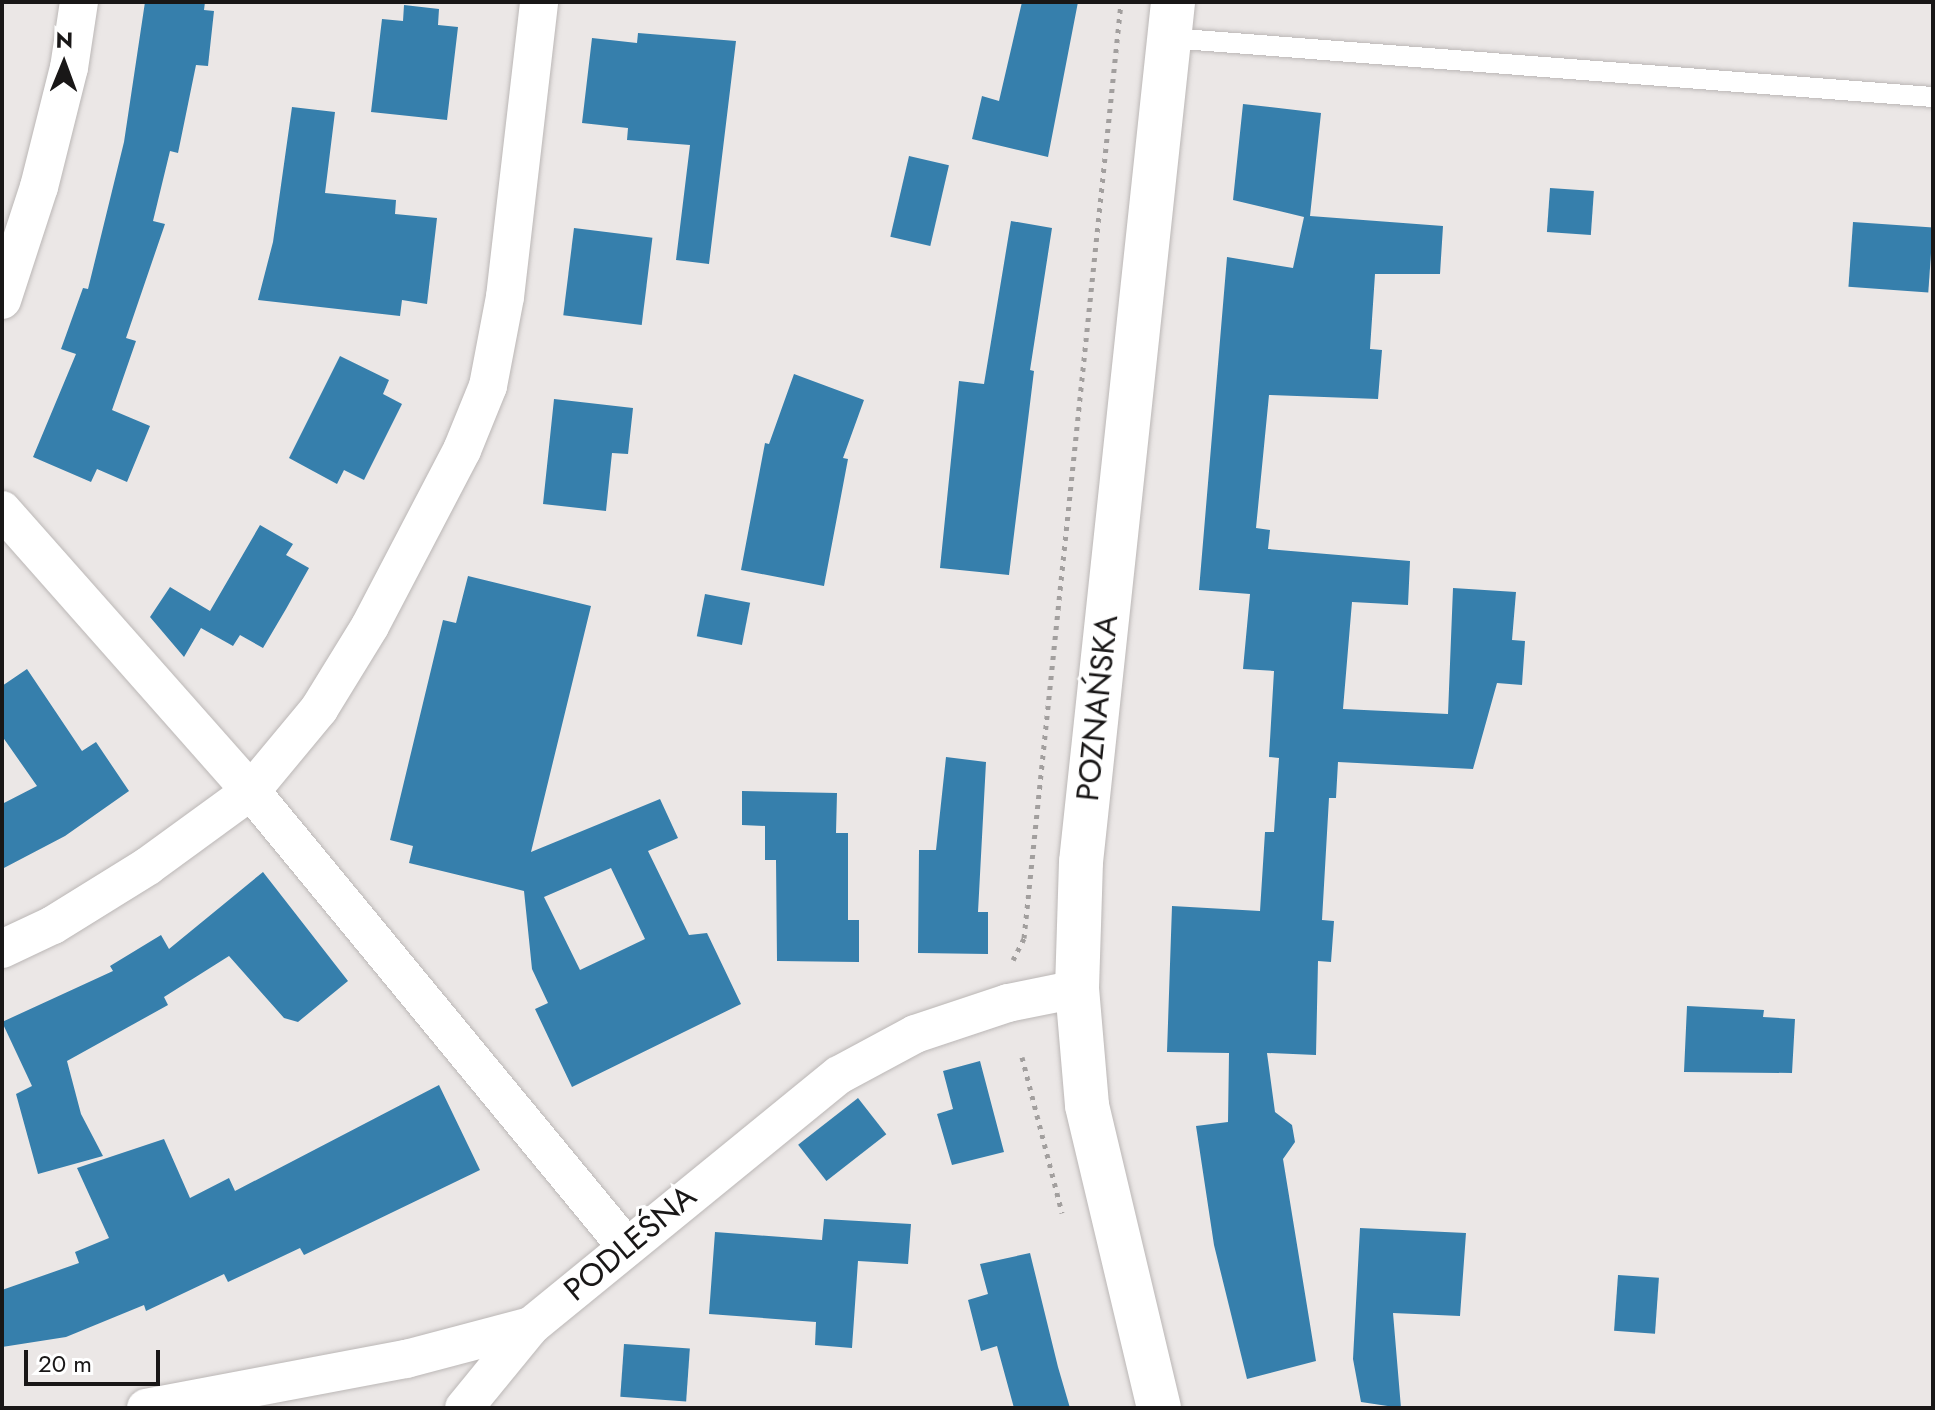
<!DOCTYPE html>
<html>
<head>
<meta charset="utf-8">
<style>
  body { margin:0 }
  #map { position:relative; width:1935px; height:1410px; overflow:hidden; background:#ebe7e6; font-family:Jost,sans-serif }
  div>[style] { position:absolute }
  .building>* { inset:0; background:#367fac; transform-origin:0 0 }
  .path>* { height:5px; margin-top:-2.5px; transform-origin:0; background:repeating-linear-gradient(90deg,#a29f9e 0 4px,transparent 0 10px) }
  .roads { filter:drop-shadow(0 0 2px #bbb7b6) drop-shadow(0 0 2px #bbb7b6) }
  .service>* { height:20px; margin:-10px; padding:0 10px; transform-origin:10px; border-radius:10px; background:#fff }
  .minor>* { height:38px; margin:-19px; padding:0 19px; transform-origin:19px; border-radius:19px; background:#fff }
  .tertiary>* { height:44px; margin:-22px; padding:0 22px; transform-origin:22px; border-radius:22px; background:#fff }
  span { translate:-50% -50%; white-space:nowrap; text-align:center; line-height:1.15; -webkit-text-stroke:6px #fff; paint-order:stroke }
  .street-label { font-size:32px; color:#191717 }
  .frame { position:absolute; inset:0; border:4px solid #191717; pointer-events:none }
  .north { position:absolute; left:24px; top:24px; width:80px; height:80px; -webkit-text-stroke:6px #fff; paint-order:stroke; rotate:1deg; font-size:22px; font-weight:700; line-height:32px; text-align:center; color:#191717 }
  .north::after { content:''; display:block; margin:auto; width:28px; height:36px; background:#191717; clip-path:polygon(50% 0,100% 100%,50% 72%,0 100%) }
  .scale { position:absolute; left:24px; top:1350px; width:136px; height:36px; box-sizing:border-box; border:4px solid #191717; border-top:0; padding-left:10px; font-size:24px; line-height:28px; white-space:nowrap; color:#191717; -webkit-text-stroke:6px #fff; paint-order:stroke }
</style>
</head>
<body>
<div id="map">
  <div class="building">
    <div style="clip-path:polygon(145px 2px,205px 2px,204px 10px,214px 11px,208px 66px,196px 65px,178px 153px,170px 151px,153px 221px,165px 224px,126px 338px,136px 341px,112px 410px,150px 426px,127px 482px,97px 469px,91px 482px,33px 457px,76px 354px,61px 349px,83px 288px,88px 289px,124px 142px)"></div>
    <div style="clip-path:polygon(1022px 2px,1078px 2px,1048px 157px,972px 139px,982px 96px,999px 101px)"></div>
    <div style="clip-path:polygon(404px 5px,439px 9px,438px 25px,458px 27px,447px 120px,371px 112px,382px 19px,403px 21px)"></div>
    <div style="clip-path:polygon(638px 33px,736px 41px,709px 264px,676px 260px,690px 145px,627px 140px,628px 128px,582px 123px,592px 38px,637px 43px)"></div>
    <div style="clip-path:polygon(1243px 104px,1321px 113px,1310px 216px,1443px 226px,1440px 274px,1375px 274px,1370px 349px,1382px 350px,1378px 399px,1269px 395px,1256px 528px,1270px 530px,1268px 549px,1410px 561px,1408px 605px,1352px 602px,1343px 709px,1448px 714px,1453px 588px,1516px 592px,1512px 640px,1525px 641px,1522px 685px,1497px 683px,1473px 769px,1338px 762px,1336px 798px,1329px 798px,1322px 920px,1334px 921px,1331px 962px,1318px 961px,1316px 1055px,1267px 1053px,1275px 1112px,1292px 1125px,1295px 1142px,1283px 1159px,1316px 1361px,1247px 1379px,1214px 1245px,1196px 1126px,1228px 1122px,1229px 1053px,1167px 1052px,1172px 906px,1260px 911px,1265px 832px,1274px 832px,1279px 758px,1269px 757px,1274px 671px,1243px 669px,1250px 594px,1199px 590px,1227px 257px,1293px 268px,1304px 217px,1233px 200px)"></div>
    <div style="clip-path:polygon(292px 107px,335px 112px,325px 193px,396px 200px,395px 214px,437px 218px,427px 304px,402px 300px,400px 316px,258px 300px,273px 242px)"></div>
    <div style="left:909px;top:156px;width:41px;height:83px;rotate:13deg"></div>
    <div style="left:1550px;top:188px;width:44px;height:44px;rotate:4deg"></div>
    <div style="clip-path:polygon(1011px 221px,1052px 228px,1030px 370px,1034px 371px,1009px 575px,940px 568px,959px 381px,984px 384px)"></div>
    <div style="left:1853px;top:222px;width:80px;height:65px;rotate:4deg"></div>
    <div style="left:574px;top:228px;width:79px;height:88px;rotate:7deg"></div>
    <div style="clip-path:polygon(340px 356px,389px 380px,383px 394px,402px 404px,364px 480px,344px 470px,337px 484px,289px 458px)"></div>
    <div style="clip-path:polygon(794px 374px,864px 400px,843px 458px,848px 459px,824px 586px,741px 570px,765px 443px,769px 444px)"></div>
    <div style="clip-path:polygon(554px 399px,633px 408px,628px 454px,612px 453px,606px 511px,543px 504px)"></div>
    <div style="clip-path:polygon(260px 525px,293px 544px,286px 555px,309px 568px,286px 609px,263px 648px,240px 635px,233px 646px,201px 628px,184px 657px,150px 617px,170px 587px,210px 611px)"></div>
    <div style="clip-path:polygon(evenodd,468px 576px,591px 606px,531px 852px,660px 799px,678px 838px,648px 851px,689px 935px,707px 933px,741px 1004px,572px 1087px,535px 1009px,548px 1003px,532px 969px,524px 891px,409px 863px,413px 846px,390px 840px,443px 620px,456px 623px,468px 576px,611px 868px,645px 939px,580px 970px,544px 897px,611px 868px)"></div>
    <div style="left:705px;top:594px;width:46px;height:43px;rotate:11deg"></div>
    <div style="clip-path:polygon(27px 669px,82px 751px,96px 742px,129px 791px,65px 836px,2px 869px,2px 804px,37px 786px,2px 736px,2px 686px)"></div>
    <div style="clip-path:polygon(946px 757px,986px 762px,978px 912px,988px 912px,988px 954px,918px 953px,919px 850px,936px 850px)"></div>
    <div style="clip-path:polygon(742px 791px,837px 793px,836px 833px,848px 833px,848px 920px,859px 920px,859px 962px,777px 961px,776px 860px,765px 860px,765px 826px,742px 825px)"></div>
    <div style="clip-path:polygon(263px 872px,348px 981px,298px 1022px,284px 1018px,229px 956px,164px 997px,168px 1005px,67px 1061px,81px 1114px,103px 1156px,38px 1174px,16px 1094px,32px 1086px,2px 1022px,113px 971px,110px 966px,161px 935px,169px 949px)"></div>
    <div style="clip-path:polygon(1687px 1006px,1764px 1010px,1763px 1017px,1795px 1019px,1792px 1073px,1684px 1072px)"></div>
    <div style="clip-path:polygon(980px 1061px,1004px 1152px,952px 1165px,937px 1114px,953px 1109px,943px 1071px)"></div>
    <div style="clip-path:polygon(439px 1085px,480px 1170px,304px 1255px,300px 1248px,228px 1282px,224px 1274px,146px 1311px,144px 1305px,66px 1337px,2px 1347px,2px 1290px,79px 1263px,75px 1252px,109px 1238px,77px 1168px,164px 1139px,190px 1198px,229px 1178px,235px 1191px)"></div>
    <div style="left:858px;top:1098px;width:46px;height:76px;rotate:52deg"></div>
    <div style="clip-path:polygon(824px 1219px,911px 1224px,908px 1264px,858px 1261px,852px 1348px,815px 1345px,816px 1322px,709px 1314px,715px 1232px,822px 1240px)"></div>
    <div style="clip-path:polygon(1360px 1228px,1466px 1233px,1460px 1316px,1393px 1313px,1401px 1408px,1361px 1402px,1353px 1359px)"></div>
    <div style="clip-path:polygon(1030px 1253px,1058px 1367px,1070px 1408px,1014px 1408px,997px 1346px,981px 1351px,968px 1300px,988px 1294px,980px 1264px)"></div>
    <div style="left:1618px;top:1275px;width:41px;height:56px;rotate:4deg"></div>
    <div style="left:624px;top:1344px;width:66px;height:53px;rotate:4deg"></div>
  </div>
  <div class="path">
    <div style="left:1013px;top:960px;width:25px;rotate:-63deg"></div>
    <div style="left:1024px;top:938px;width:941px;rotate:-84.08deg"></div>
    <div style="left:1022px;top:1057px;width:161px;rotate:75.6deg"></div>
  </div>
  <div class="roads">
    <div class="service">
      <div style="left:1169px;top:38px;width:766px;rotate:4.42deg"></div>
    </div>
    <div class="minor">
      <div style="left:2px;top:300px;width:119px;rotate:-71.9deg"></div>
      <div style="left:39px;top:187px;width:123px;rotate:-75.9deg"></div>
      <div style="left:69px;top:68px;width:67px;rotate:-81.4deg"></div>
      <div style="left:2px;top:510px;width:375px;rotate:48.5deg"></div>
      <div style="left:251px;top:791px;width:588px;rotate:50.52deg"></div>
      <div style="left:2px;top:949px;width:56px;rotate:-25.2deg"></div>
      <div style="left:53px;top:925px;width:112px;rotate:-31.8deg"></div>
      <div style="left:148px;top:866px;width:127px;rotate:-36.1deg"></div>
      <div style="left:251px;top:791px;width:107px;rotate:-50.3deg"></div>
      <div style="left:319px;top:709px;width:97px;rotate:-58.4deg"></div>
      <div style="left:370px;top:626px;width:199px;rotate:-62.4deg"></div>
      <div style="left:462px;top:450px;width:69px;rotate:-67.9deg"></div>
      <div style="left:488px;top:386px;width:91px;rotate:-79.2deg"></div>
      <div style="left:505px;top:297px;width:297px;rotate:-83.4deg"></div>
      <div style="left:146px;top:1408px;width:265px;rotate:-10.7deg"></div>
      <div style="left:406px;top:1359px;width:129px;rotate:-14.8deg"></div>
      <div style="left:531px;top:1326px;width:397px;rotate:-39.2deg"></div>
      <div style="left:839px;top:1075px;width:86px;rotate:-28.3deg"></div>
      <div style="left:915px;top:1034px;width:98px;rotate:-18.4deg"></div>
      <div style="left:1008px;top:1003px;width:70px;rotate:-11.5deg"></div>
      <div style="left:464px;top:1408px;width:106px;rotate:-50.7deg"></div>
    </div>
    <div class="tertiary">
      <div style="left:1159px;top:1408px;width:311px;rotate:-103.4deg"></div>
      <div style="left:1087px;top:1105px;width:116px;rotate:-94.9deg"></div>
      <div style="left:1077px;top:989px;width:127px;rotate:-88.2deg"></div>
      <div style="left:1081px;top:862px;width:865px;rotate:-83.89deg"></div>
    </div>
  </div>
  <div class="street-label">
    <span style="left:1097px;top:708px;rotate:-84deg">POZNAŃSKA</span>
    <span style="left:630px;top:1243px;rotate:-40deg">PODLEŚNA</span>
  </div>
  <div class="frame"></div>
  <div class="north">N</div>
  <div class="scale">20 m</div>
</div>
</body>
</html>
